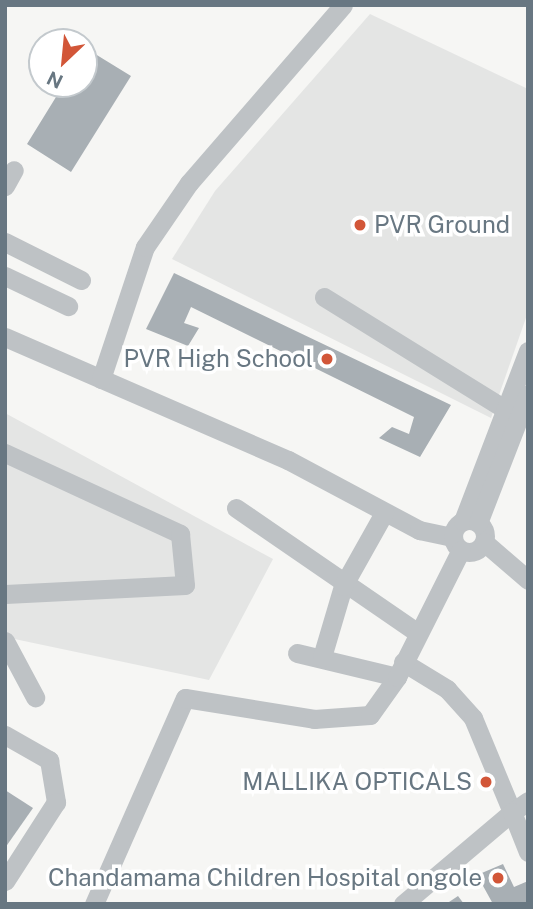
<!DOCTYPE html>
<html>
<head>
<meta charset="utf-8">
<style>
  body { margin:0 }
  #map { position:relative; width:533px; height:909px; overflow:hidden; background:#f6f6f4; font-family:"Public Sans",sans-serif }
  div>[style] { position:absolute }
  .built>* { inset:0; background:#e4e5e4 }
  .building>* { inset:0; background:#a8afb4 }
  .minor>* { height:19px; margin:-9.5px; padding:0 9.5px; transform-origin:9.5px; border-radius:9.5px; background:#bec2c5 }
  .minor>.ring { margin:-9.5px; padding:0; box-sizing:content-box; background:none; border:19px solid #bec2c5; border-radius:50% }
  .dots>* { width:19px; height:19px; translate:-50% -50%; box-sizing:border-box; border:4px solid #fff; border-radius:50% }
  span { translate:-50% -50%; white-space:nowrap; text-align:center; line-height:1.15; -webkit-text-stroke:7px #fff; paint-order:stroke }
  .poi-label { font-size:24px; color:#687782 }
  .left { translate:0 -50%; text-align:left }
  .right { translate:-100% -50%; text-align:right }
  .frame { position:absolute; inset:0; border:7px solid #687782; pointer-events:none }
  .north { position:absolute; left:28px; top:28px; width:70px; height:70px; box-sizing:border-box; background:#fff; border:2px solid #c3c9cd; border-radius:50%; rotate:206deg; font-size:19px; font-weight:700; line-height:28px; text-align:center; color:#687782 }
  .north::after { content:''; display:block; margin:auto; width:24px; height:32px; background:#d25638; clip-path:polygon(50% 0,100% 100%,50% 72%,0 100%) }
</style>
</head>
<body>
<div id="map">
  <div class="built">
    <div style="clip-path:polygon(370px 14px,528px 89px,528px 312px,491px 418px,172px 259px,215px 191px)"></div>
    <div style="clip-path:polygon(5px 413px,273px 559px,209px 680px,5px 637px)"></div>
  </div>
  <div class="building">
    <div style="clip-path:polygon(87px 49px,131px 76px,71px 172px,27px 144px,64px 84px,84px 84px)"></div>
    <div style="clip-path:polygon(174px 273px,451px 405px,420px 457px,379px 438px,392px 427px,409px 434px,414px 417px,191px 307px,184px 323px,199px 328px,188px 346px,146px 329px)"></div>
    <div style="clip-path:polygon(5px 790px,33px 808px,5px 848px)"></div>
    <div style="clip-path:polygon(503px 864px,514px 887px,528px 881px,528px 904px,493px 904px,477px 875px)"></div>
    <div style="clip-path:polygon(458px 896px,464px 904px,446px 904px)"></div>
  </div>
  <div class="minor">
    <div style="left:5px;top:186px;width:18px;rotate:-61deg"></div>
    <div style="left:5px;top:242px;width:85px;rotate:26.6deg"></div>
    <div style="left:5px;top:276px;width:70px;rotate:25.5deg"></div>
    <div style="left:324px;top:297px;width:214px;rotate:31.8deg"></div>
    <div style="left:5px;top:337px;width:309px;rotate:23.5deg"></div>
    <div style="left:288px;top:460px;width:149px;rotate:28.1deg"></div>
    <div style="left:419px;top:530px;width:35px;rotate:12deg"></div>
    <div style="left:101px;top:379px;width:139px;rotate:-71.6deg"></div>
    <div style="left:145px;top:247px;width:78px;rotate:-55.5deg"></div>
    <div style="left:189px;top:183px;width:235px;rotate:-49.1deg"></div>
    <div style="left:5px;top:453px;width:193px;rotate:24.8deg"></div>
    <div style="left:180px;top:534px;width:51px;rotate:84.4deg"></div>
    <div style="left:185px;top:585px;width:180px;rotate:177.1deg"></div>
    <div style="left:236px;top:508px;width:217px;rotate:34.5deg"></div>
    <div class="ring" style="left:453px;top:520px;width:13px;height:13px"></div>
    <div style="left:463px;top:521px;width:182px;rotate:-69.1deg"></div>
    <div style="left:478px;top:523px;width:138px;rotate:-68.8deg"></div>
    <div style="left:484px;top:542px;width:58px;rotate:40.8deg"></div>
    <div style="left:5px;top:641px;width:64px;rotate:61.8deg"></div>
    <div style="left:297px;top:653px;width:103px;rotate:13.5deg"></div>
    <div style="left:322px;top:657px;width:74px;rotate:-73.5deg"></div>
    <div style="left:343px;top:586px;width:84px;rotate:-60.7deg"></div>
    <div style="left:403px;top:662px;width:52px;rotate:31.5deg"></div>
    <div style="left:447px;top:689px;width:39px;rotate:48deg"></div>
    <div style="left:473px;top:718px;width:102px;rotate:67.5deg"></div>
    <div style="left:512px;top:812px;width:143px;rotate:139.8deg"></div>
    <div style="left:5px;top:735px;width:51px;rotate:29.6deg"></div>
    <div style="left:49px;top:760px;width:43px;rotate:80.5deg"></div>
    <div style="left:56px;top:802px;width:94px;rotate:122.8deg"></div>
    <div style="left:528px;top:801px;width:19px;rotate:145deg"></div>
    <div style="left:512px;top:812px;width:43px;rotate:68.2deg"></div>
    <div style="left:94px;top:904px;width:225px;rotate:-66.2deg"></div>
    <div style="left:185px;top:698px;width:131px;rotate:9.2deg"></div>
    <div style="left:314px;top:719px;width:56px;rotate:-4.1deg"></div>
    <div style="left:370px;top:715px;width:47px;rotate:-54.6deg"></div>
    <div style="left:397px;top:677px;width:142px;rotate:-63.3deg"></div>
  </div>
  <div class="dots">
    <div style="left:360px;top:225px;background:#d25638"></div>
    <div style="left:327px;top:359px;background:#d25638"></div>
    <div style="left:486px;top:782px;background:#d25638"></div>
    <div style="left:498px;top:878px;background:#d25638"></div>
  </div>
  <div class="poi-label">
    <span class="left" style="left:374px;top:225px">PVR Ground</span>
    <span class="right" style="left:313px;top:359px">PVR High School</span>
    <span class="right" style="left:472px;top:782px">MALLIKA OPTICALS</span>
    <span class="right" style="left:482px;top:878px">Chandamama Children Hospital ongole</span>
  </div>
  <div class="frame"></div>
  <div class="north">N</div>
</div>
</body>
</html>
